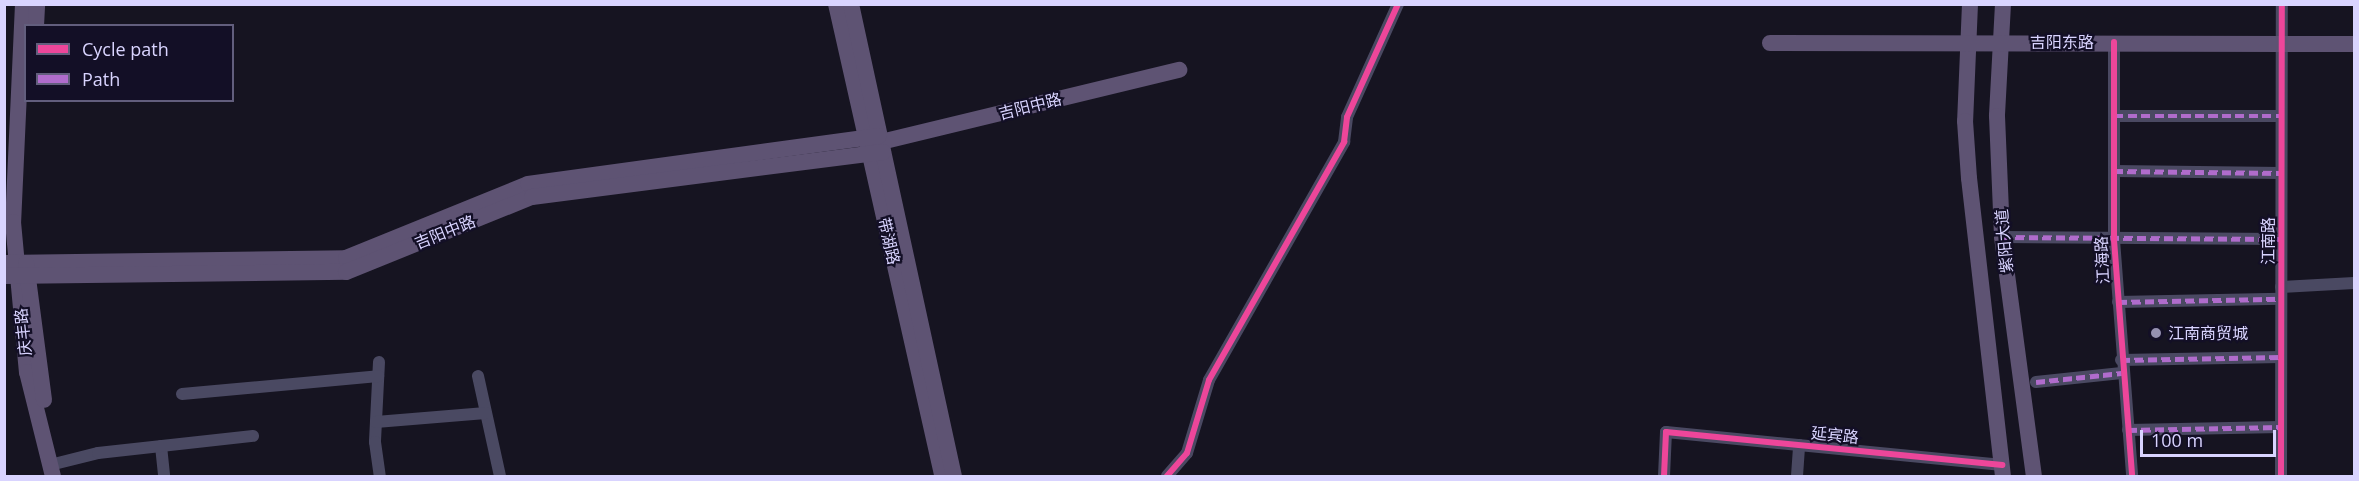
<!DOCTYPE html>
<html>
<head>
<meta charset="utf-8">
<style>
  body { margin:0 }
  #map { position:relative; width:2359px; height:481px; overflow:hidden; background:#161421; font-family:"Open Sans","Noto Sans SC",sans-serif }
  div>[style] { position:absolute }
  .minor>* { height:12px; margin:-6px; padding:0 6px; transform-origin:6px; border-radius:6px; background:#4a4962 }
  .major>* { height:16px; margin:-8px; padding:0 8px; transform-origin:8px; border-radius:8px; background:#5e5373 }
  .quiet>* { height:4.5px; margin-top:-2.25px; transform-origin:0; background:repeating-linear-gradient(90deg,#b06ccc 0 9px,transparent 0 13.5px) }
  .cycleway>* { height:6px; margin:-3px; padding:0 3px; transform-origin:3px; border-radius:3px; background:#ed469a }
  .dots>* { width:16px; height:16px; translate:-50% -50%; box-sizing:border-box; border:3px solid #130f26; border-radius:50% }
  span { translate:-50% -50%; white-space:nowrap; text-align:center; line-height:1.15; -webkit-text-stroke:4.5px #130f26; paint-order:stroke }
  .street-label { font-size:16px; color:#d9d4ff }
  .poi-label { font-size:16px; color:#d9d4ff }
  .left { translate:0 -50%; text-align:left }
  .frame { position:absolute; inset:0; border:6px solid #d9d4ff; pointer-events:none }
  .legend { position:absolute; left:24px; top:24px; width:210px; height:78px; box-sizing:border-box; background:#130f26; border:2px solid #625e7d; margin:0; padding:8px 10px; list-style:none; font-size:18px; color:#d9d4ff }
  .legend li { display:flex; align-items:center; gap:12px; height:30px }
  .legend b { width:30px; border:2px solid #625e7d }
  .scale { position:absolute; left:2140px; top:430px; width:136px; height:27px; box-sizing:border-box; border:3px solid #d9d4ff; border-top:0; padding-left:8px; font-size:18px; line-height:21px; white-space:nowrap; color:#d9d4ff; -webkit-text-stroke:4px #130f26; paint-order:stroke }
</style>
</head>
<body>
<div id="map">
  <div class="minor">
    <div style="left:2114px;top:42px;width:198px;rotate:90deg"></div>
    <div style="left:2114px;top:240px;width:237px;rotate:85.6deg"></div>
    <div style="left:2114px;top:116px;width:167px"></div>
    <div style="left:2114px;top:171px;width:167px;rotate:0.7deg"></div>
    <div style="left:2002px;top:237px;width:279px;rotate:0.4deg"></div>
    <div style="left:2281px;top:287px;width:73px;rotate:-3.1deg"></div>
    <div style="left:2118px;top:302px;width:163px;rotate:-1.1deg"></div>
    <div style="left:2121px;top:360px;width:160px;rotate:-1.1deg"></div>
    <div style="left:379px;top:362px;width:80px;rotate:92.9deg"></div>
    <div style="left:375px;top:442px;width:34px;rotate:82deg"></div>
    <div style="left:478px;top:376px;width:102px;rotate:77.6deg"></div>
    <div style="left:2036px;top:382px;width:86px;rotate:-6deg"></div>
    <div style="left:182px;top:394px;width:197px;rotate:-5.2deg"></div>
    <div style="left:376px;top:422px;width:110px;rotate:-4.7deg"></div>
    <div style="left:2128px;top:430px;width:153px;rotate:-1.1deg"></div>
    <div style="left:161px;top:446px;width:30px;rotate:84deg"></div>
    <div style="left:50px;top:465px;width:49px;rotate:-14deg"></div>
    <div style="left:98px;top:453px;width:156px;rotate:-6.3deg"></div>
    <div style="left:1167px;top:476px;width:30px;rotate:-49deg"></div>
    <div style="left:1187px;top:453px;width:76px;rotate:-73.2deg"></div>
    <div style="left:1209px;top:380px;width:274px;rotate:-60.4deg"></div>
    <div style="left:1344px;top:142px;width:25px;rotate:-83deg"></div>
    <div style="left:1347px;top:117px;width:124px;rotate:-65.7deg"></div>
    <div style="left:1664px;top:476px;width:44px;rotate:-87.4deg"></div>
    <div style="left:1666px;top:432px;width:338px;rotate:5.6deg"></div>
    <div style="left:1797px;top:476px;width:31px;rotate:-86deg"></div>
    <div style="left:2281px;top:476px;width:472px;rotate:-89.9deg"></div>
  </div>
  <div class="major">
    <div style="left:23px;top:4px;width:218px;rotate:92.6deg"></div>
    <div style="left:13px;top:222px;width:151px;rotate:84.7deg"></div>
    <div style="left:27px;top:372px;width:107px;rotate:76deg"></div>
    <div style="left:836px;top:4px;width:484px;rotate:77.3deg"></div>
    <div style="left:851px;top:4px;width:483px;rotate:77.7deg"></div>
    <div style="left:1970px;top:4px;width:117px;rotate:92.4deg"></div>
    <div style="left:1965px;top:121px;width:57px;rotate:86deg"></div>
    <div style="left:1969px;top:178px;width:300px;rotate:83.5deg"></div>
    <div style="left:2003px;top:4px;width:112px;rotate:93.1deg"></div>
    <div style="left:1997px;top:116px;width:121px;rotate:87.6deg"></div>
    <div style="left:2002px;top:237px;width:241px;rotate:82.4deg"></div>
    <div style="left:36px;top:26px;width:22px;rotate:-87deg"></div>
    <div style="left:1770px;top:43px;width:584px;rotate:0.1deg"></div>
    <div style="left:881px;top:142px;width:307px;rotate:-13.6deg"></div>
    <div style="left:4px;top:263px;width:342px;rotate:-0.8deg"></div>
    <div style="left:346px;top:258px;width:196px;rotate:-22.1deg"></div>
    <div style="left:528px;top:184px;width:354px;rotate:-7.8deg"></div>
    <div style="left:26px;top:263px;width:138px;rotate:82.5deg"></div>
    <div style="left:4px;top:276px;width:342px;rotate:-0.7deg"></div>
    <div style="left:346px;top:272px;width:201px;rotate:-22deg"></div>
    <div style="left:532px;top:197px;width:354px;rotate:-7.3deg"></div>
  </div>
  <div class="quiet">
    <div style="left:2114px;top:116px;width:167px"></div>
    <div style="left:2114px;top:171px;width:167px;rotate:0.7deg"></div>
    <div style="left:2002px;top:237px;width:279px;rotate:0.4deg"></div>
    <div style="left:2118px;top:302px;width:163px;rotate:-1.1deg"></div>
    <div style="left:2121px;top:360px;width:160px;rotate:-1.1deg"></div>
    <div style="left:2036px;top:382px;width:86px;rotate:-6deg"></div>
    <div style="left:2128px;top:430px;width:153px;rotate:-1.1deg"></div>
  </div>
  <div class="cycleway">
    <div style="left:2114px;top:42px;width:198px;rotate:90deg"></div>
    <div style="left:2114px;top:240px;width:237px;rotate:85.6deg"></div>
    <div style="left:1167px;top:476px;width:30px;rotate:-49deg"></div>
    <div style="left:1187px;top:453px;width:76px;rotate:-73.2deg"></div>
    <div style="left:1209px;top:380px;width:274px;rotate:-60.4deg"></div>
    <div style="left:1344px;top:142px;width:25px;rotate:-83deg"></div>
    <div style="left:1347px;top:117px;width:124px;rotate:-65.7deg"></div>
    <div style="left:1664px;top:476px;width:44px;rotate:-87.4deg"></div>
    <div style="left:1666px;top:432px;width:338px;rotate:5.6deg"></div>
    <div style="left:2281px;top:476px;width:472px;rotate:-89.9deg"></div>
  </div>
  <div class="dots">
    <div style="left:2156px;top:333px;background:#9591b1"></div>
  </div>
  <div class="street-label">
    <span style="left:2062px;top:42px">吉阳东路</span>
    <span style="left:1030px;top:106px;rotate:-14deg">吉阳中路</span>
    <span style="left:445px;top:232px;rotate:-22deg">吉阳中路</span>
    <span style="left:889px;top:241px;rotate:77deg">带湖路</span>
    <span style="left:2004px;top:241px;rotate:-95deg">紫阳大道</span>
    <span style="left:2268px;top:241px;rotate:-90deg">江南路</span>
    <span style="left:2102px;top:260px;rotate:-93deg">江海路</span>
    <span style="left:23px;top:332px;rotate:-96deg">庆丰路</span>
    <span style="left:1835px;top:435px;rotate:6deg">延宾路</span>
  </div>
  <div class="poi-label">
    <span class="left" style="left:2168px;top:333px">江南商贸城</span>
  </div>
  <div class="frame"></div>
  <ul class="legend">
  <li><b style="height:8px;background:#ed469a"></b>Cycle path</li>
  <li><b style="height:8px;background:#b06ccc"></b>Path</li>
  </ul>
  <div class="scale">100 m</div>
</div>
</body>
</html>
